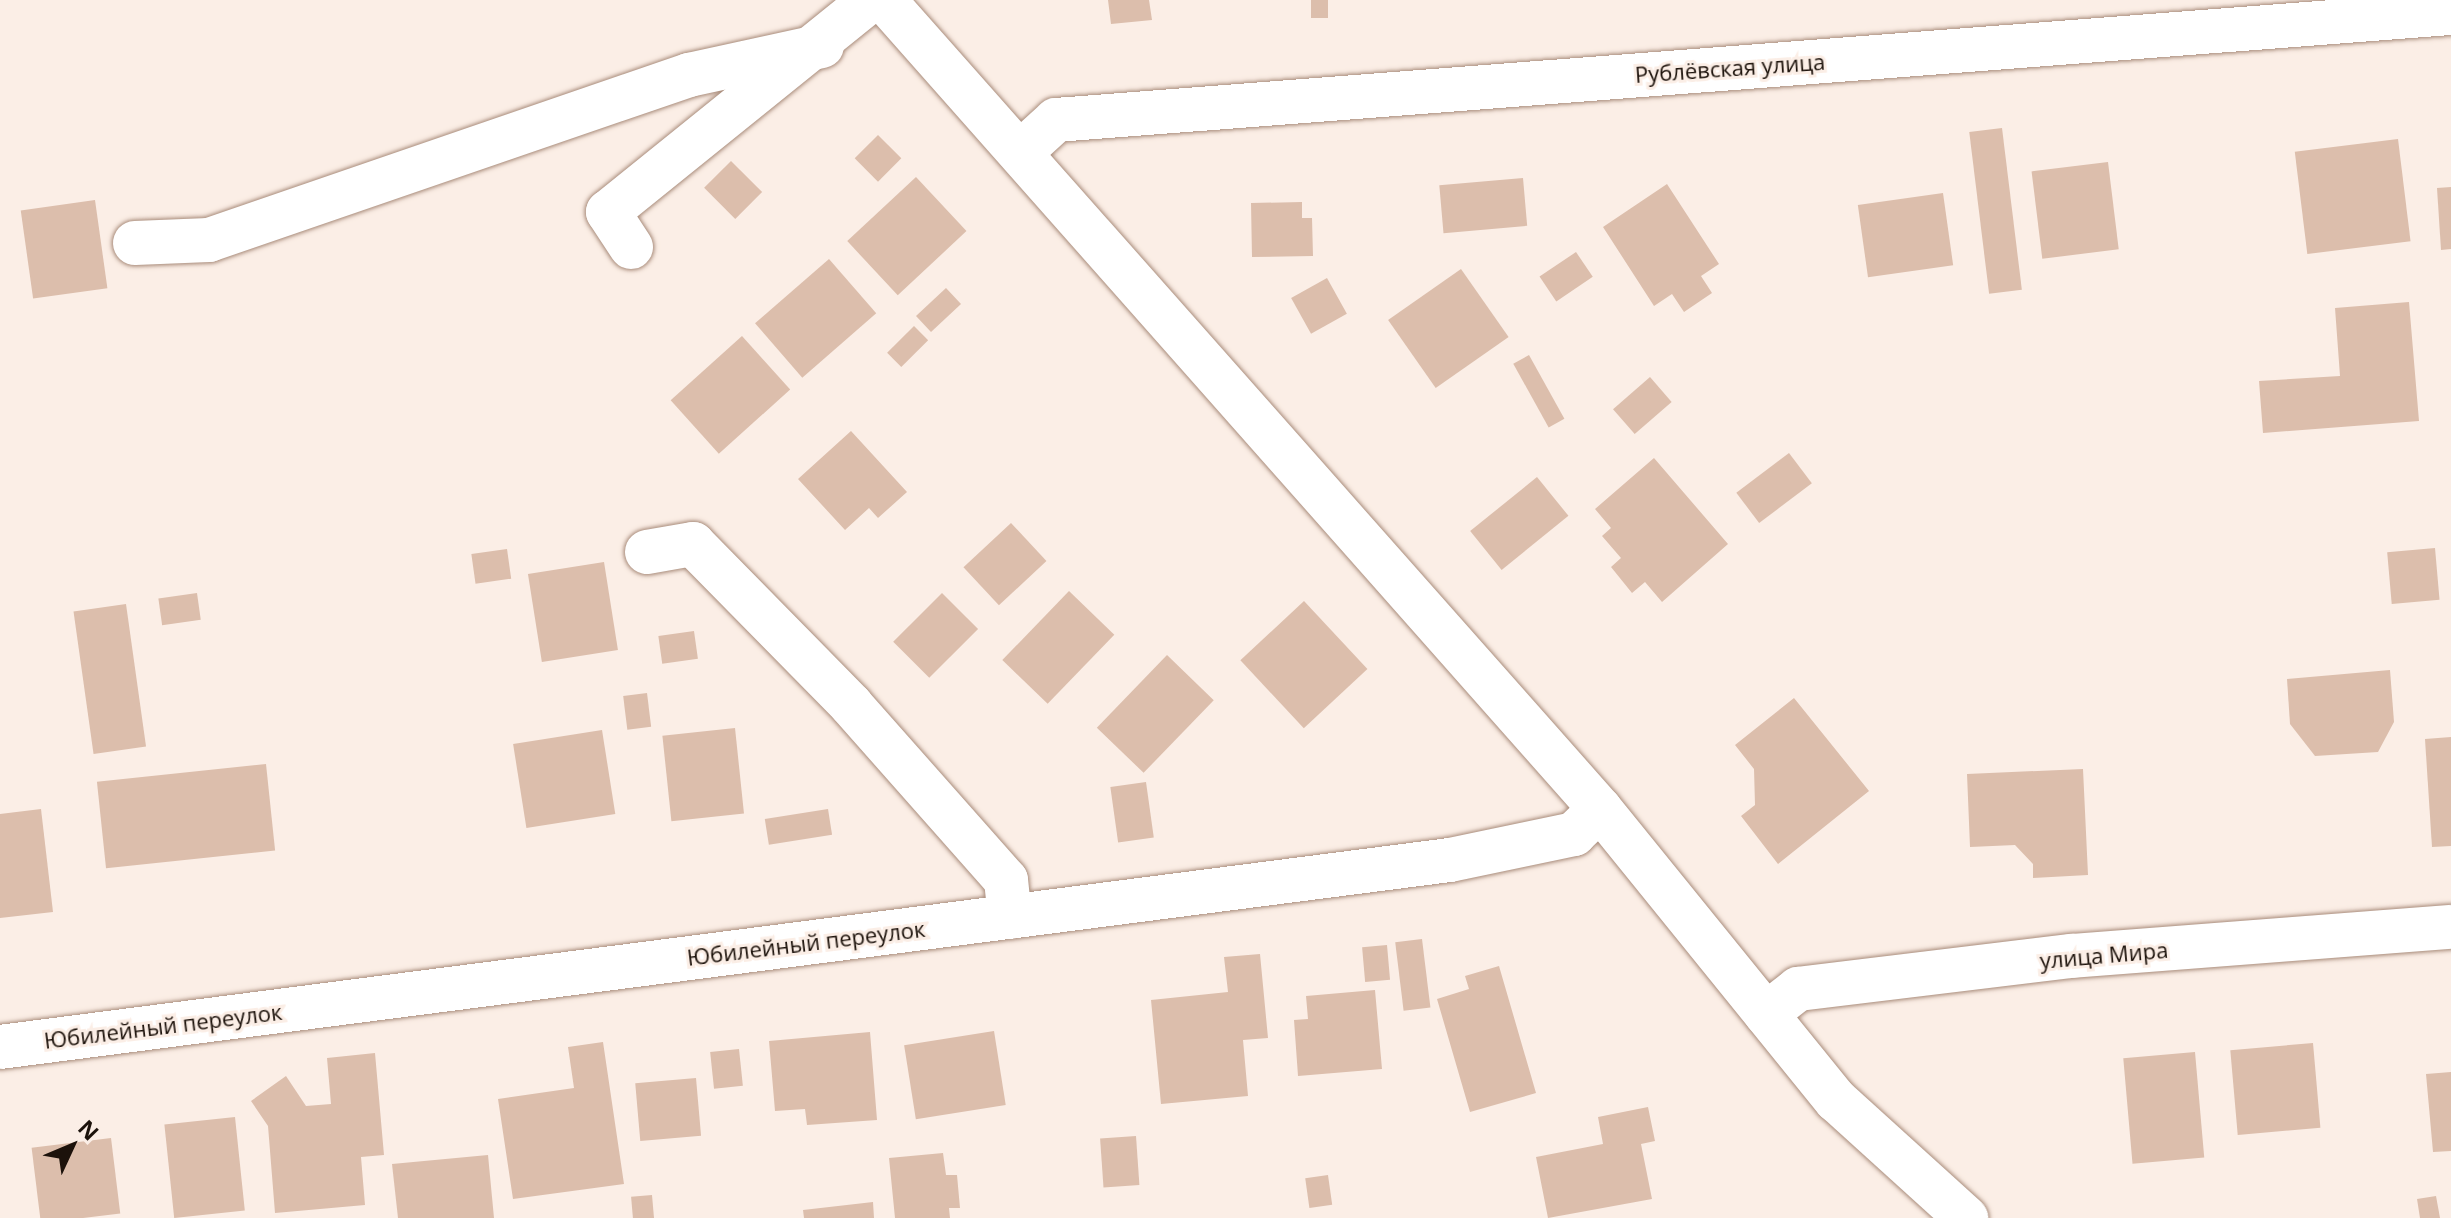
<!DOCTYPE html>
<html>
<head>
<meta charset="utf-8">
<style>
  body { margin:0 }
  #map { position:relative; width:2451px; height:1218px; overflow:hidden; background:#fbeee6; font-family:"Open Sans",sans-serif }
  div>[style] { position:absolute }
  .building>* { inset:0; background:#dcbeac; transform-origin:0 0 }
  .roads { filter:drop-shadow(0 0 2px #a98c7b) drop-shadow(0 0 2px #a98c7b) }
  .minor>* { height:44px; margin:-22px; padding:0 22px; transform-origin:22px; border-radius:22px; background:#fff }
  span { translate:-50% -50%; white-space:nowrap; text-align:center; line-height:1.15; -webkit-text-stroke:6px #fbeee6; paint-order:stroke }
  .street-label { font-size:22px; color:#1c120b }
  .north { position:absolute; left:32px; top:1106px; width:80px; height:80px; -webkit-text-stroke:6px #fbeee6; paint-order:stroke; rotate:46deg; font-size:22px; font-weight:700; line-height:32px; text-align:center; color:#1c120b }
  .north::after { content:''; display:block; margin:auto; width:28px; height:36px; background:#1c120b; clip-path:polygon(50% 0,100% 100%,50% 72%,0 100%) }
</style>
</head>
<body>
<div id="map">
  <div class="building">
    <div style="clip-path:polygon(1108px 0,1149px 0,1152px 20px,1111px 24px)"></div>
    <div style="left:1311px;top:0;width:17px;height:18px"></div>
    <div style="left:2002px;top:128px;width:163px;height:33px;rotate:83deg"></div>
    <div style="left:878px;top:135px;width:33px;height:33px;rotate:45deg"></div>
    <div style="left:2398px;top:139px;width:103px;height:104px;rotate:83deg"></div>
    <div style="left:731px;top:161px;width:44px;height:38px;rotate:45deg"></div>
    <div style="left:2108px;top:162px;width:88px;height:77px;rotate:83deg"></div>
    <div style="left:916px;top:177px;width:74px;height:94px;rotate:47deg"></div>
    <div style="left:1523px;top:178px;width:48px;height:84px;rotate:85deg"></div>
    <div style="clip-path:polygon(1667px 184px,1719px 264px,1701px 276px,1712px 293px,1684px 312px,1672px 294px,1654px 306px,1603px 227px)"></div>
    <div style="clip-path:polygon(2451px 187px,2451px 249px,2441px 250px,2437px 188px)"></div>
    <div style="left:1943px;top:193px;width:73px;height:86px;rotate:82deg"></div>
    <div style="left:95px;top:200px;width:89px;height:75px;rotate:82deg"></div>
    <div style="clip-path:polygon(1302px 202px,1302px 218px,1312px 218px,1313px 256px,1252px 257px,1251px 203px)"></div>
    <div style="left:1576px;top:252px;width:30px;height:44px;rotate:56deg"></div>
    <div style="left:829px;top:259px;width:72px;height:98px;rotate:49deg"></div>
    <div style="left:1461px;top:269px;width:83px;height:89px;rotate:55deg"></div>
    <div style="left:1327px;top:278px;width:41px;height:41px;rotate:61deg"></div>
    <div style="left:946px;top:288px;width:22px;height:41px;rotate:47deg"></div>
    <div style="clip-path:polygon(2409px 302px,2419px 421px,2263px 433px,2259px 381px,2340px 376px,2335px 308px)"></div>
    <div style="left:914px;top:326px;width:20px;height:38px;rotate:45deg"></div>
    <div style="left:742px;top:336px;width:72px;height:96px;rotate:48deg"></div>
    <div style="left:1529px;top:355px;width:73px;height:18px;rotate:61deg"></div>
    <div style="left:1650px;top:377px;width:33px;height:49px;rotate:49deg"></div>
    <div style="clip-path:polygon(851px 431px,907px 492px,878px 518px,869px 508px,845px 530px,798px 479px)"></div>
    <div style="left:1789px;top:453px;width:38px;height:66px;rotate:53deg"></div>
    <div style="clip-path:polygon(1654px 458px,1728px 544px,1662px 602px,1645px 582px,1632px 593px,1611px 567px,1621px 558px,1602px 536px,1611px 528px,1595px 509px)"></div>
    <div style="left:1537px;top:477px;width:50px;height:86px;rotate:51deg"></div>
    <div style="left:1011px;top:523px;width:52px;height:65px;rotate:47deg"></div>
    <div style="left:2435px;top:548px;width:52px;height:48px;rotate:85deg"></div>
    <div style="left:507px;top:549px;width:30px;height:36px;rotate:82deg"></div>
    <div style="left:604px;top:562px;width:89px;height:77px;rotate:81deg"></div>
    <div style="left:1069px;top:591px;width:63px;height:96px;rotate:44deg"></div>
    <div style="left:197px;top:593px;width:27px;height:39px;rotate:82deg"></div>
    <div style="left:942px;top:593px;width:51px;height:69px;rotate:45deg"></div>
    <div style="left:1304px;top:601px;width:93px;height:87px;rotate:47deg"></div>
    <div style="left:126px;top:604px;width:144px;height:53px;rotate:82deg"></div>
    <div style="left:694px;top:631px;width:28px;height:36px;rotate:82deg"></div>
    <div style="left:1167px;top:655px;width:65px;height:101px;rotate:44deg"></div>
    <div style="clip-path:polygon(2390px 670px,2394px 722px,2378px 752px,2315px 756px,2290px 724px,2287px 679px)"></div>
    <div style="left:647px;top:693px;width:34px;height:24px;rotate:83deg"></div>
    <div style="clip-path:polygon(1794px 698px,1869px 791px,1778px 864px,1741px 816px,1755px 805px,1754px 769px,1735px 745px)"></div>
    <div style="left:735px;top:728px;width:86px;height:73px;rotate:84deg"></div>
    <div style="left:602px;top:730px;width:85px;height:90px;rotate:81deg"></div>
    <div style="clip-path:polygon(2451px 737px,2451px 846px,2432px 847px,2425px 739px)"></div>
    <div style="left:266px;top:764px;width:87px;height:170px;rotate:84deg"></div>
    <div style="clip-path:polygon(2083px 769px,2088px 875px,2033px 878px,2033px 864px,2015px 845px,1970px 847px,1967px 774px)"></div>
    <div style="left:1146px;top:782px;width:56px;height:36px;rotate:82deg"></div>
    <div style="clip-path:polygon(41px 809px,53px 912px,0 918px,0 814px)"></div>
    <div style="left:828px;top:809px;width:26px;height:64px;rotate:81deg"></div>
    <div style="left:1422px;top:939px;width:69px;height:27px;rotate:83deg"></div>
    <div style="left:1387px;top:945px;width:35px;height:25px;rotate:85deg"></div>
    <div style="clip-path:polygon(1260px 954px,1268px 1038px,1243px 1040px,1248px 1096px,1161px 1104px,1151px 1000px,1228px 992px,1224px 957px)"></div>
    <div style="clip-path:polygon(1499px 966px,1536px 1093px,1470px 1112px,1437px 999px,1469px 989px,1465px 976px)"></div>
    <div style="clip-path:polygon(1375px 990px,1382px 1069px,1298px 1076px,1294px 1020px,1308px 1019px,1306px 996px)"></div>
    <div style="left:994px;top:1031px;width:75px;height:91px;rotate:81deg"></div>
    <div style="clip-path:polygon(870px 1032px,877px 1120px,807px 1125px,805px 1109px,775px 1111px,769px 1041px)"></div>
    <div style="clip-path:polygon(603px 1042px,624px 1184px,513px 1199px,498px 1099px,574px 1088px,568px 1047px)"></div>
    <div style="left:2313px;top:1043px;width:85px;height:83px;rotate:85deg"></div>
    <div style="left:739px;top:1049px;width:37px;height:29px;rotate:84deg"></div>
    <div style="left:2195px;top:1052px;width:106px;height:72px;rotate:85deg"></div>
    <div style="clip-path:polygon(375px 1053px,384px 1155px,361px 1157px,365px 1205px,275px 1213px,268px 1126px,251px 1101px,286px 1076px,306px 1106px,331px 1104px,327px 1058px)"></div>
    <div style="clip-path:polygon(2451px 1072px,2451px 1151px,2433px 1152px,2426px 1074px)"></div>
    <div style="left:696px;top:1078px;width:58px;height:61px;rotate:85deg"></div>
    <div style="clip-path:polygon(1648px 1107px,1655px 1141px,1641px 1144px,1652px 1199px,1548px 1218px,1536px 1157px,1603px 1144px,1598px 1117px)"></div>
    <div style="left:235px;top:1117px;width:94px;height:71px;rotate:84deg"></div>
    <div style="left:1136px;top:1136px;width:49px;height:36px;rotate:86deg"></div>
    <div style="left:111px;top:1138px;width:76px;height:80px;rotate:83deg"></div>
    <div style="clip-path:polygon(943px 1153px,946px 1175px,957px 1175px,960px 1208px,949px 1208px,950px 1218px,895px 1218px,889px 1158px)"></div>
    <div style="clip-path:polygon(488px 1155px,494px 1218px,398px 1218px,392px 1164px)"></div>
    <div style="left:1328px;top:1175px;width:30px;height:23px;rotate:82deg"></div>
    <div style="left:652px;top:1195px;width:23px;height:21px;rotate:85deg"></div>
    <div style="clip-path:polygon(2436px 1196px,2440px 1218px,2420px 1218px,2417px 1199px)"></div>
    <div style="clip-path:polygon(873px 1202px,874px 1218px,804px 1218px,803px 1210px)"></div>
  </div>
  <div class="roads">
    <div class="minor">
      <div style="left:884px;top:0;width:1080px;rotate:48.49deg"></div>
      <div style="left:1600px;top:809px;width:375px;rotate:51deg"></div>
      <div style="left:1836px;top:1100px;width:176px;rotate:42.2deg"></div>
      <div style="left:1022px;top:151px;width:46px;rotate:-42.4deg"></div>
      <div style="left:1056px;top:120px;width:1399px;rotate:-4.39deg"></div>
      <div style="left:135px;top:243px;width:74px;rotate:-2.3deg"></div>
      <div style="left:209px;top:240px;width:508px;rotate:-18.97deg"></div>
      <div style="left:689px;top:75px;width:136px;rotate:-12.3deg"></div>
      <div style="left:631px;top:247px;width:42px;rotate:-123.3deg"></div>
      <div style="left:608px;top:212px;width:338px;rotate:-38.9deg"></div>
      <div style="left:647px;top:552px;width:47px;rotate:-9.9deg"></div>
      <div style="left:693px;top:544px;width:226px;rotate:45.5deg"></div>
      <div style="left:851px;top:705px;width:234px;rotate:48.5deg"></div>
      <div style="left:1006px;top:880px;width:37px;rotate:84deg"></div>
      <div style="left:1766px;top:1014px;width:41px;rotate:-38deg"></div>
      <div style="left:1798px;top:989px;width:276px;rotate:-6.9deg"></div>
      <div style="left:2072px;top:956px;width:380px;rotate:-4.4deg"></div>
      <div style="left:0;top:1047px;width:1462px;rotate:-7.35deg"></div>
      <div style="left:1450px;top:860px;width:127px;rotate:-11.8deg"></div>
      <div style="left:1574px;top:834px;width:36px;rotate:-44deg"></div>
    </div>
  </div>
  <div class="street-label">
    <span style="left:1730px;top:68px;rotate:-4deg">Рублёвская улица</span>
    <span style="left:806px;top:943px;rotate:-7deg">Юбилейный переулок</span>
    <span style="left:2104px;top:955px;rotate:-5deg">улица Мира</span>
    <span style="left:163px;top:1026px;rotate:-7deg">Юбилейный переулок</span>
  </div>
  <div class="north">N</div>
</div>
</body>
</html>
